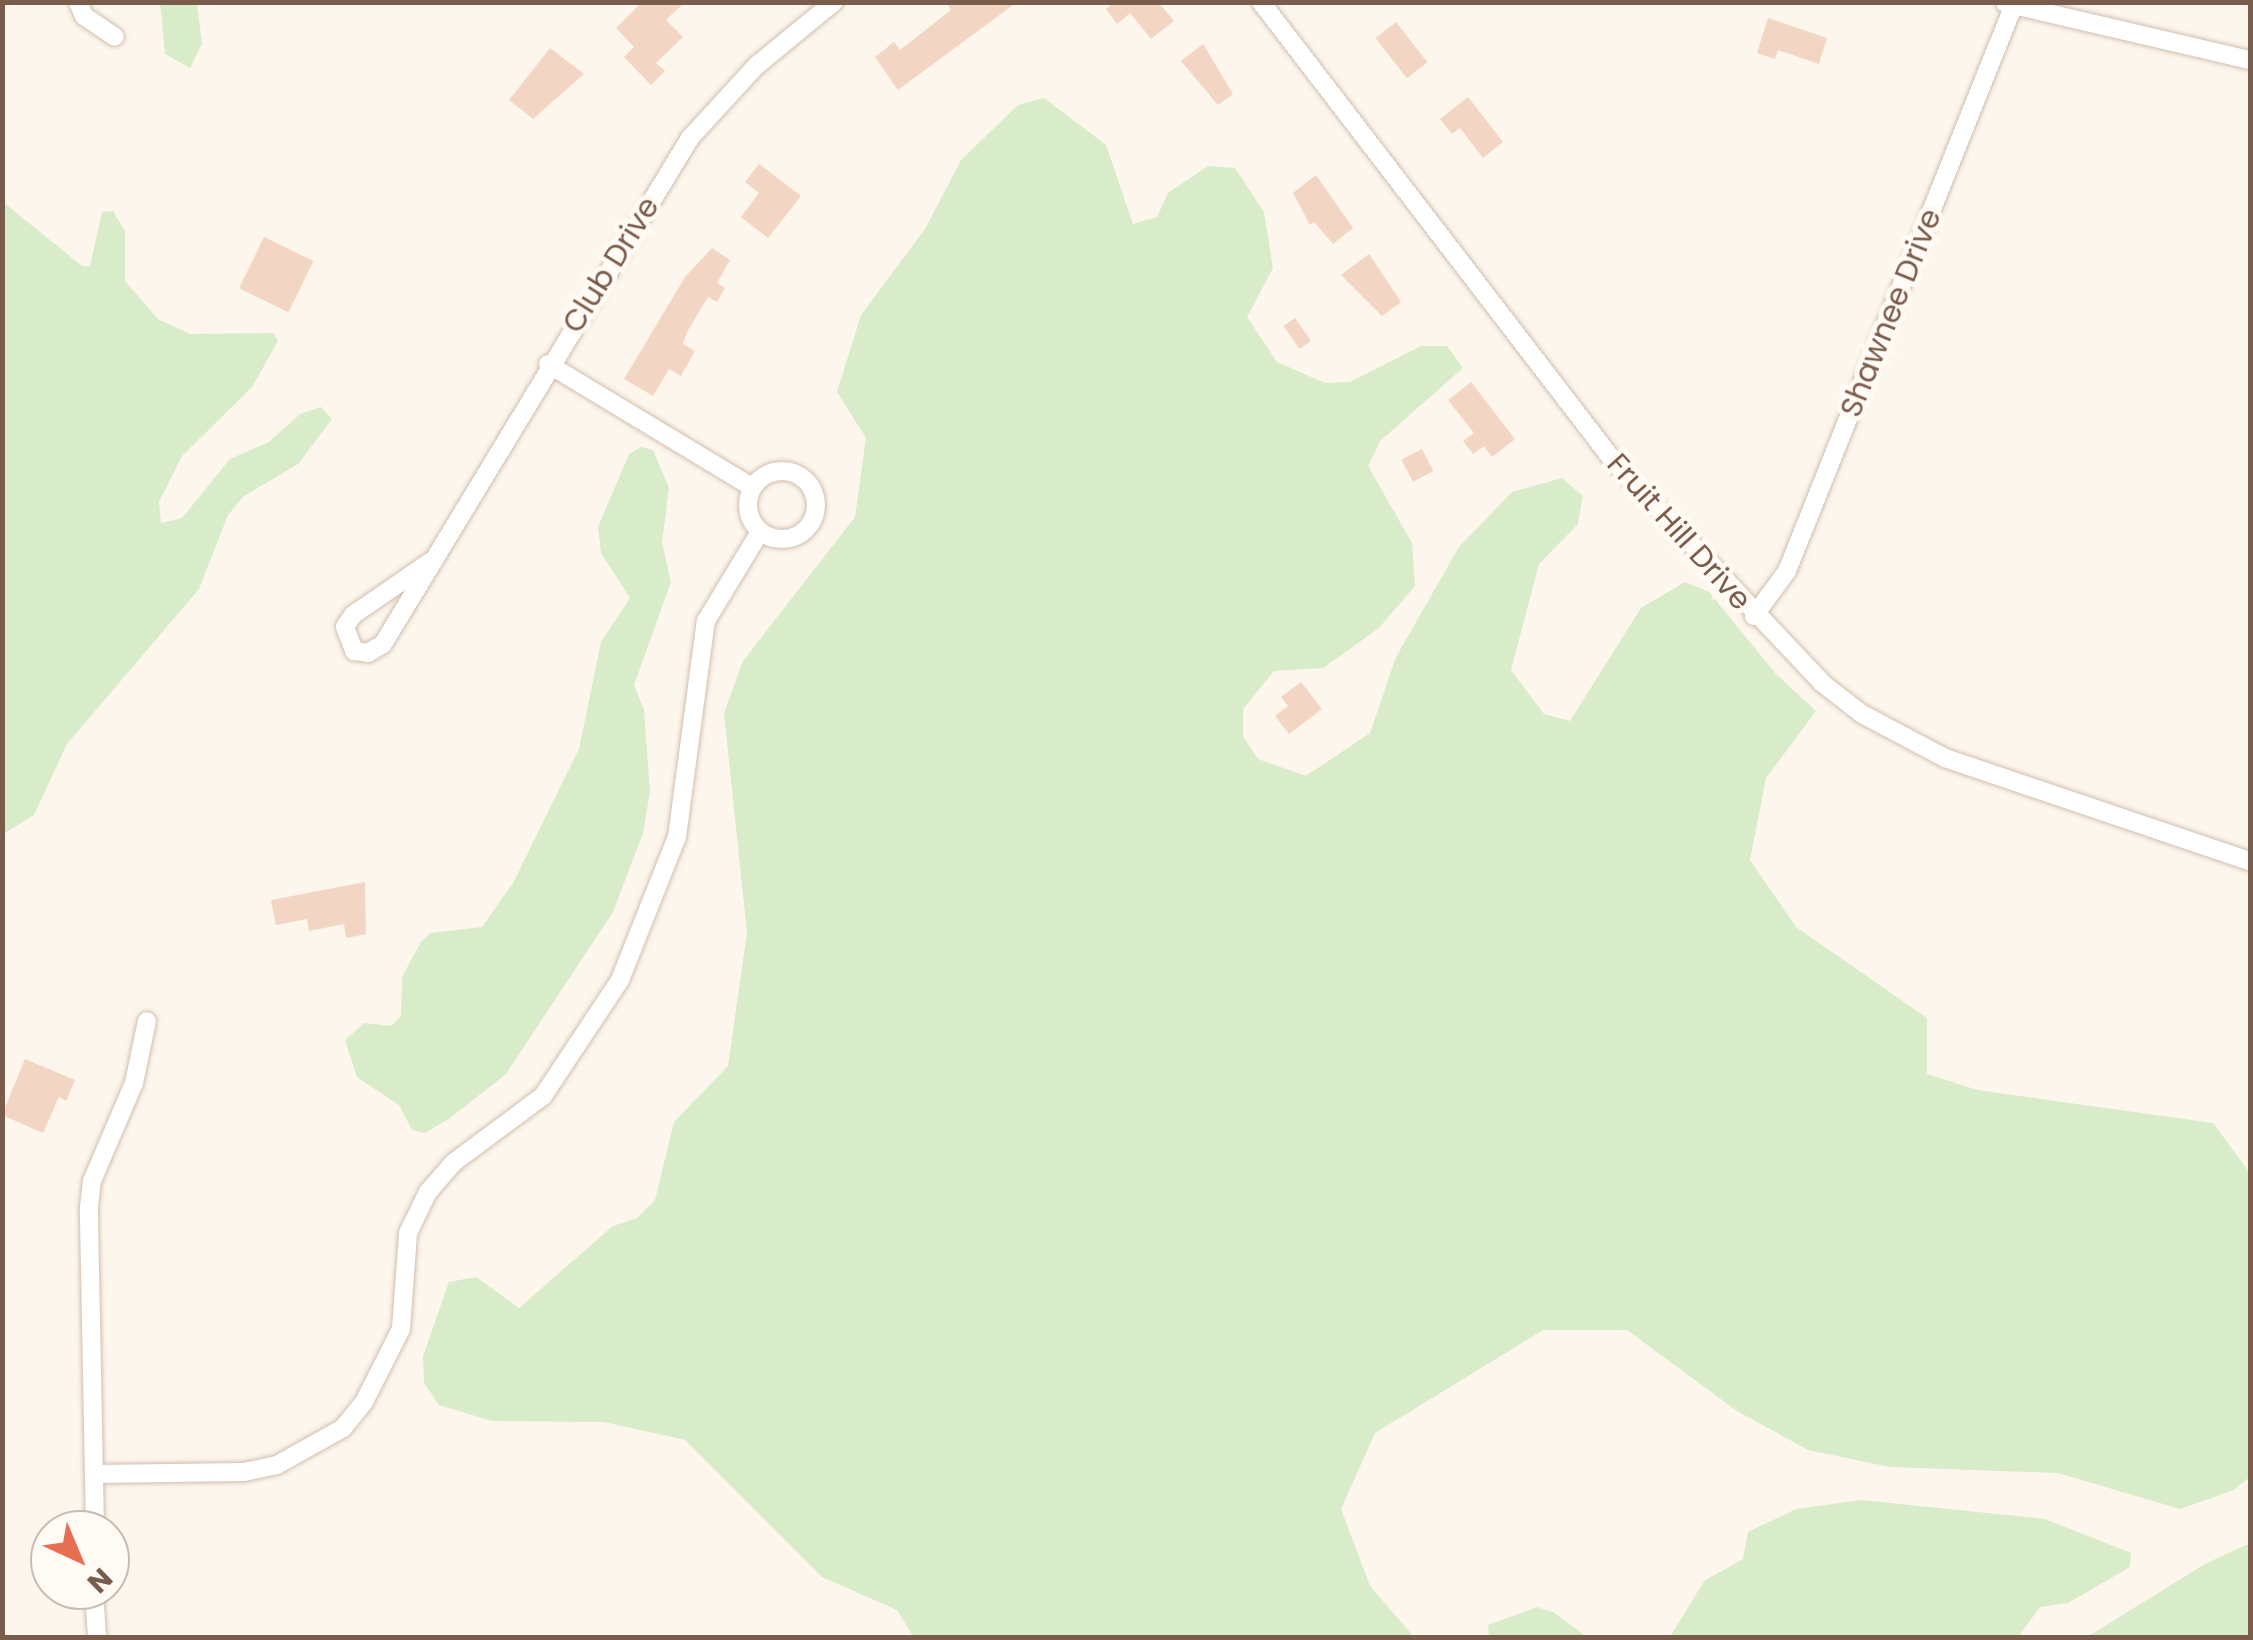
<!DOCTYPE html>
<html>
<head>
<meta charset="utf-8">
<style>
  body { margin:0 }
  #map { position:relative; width:2253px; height:1640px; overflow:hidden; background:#fdf6ec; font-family:Poppins,sans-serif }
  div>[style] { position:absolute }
  .green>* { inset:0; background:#d8ecc9 }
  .building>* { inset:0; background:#f3d5c3; transform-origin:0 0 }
  .roads { filter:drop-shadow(0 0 2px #d1beb0) drop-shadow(0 0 2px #d1beb0) }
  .street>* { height:18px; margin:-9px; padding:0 9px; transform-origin:9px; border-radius:9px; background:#fff }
  .street>.ring { margin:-9px; padding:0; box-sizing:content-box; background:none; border:18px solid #fff; border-radius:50% }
  span { translate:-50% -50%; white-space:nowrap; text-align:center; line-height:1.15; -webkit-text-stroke:10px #fffaf3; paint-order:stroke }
  .street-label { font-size:30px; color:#7a5c4d }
  .frame { position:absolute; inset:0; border:5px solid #7a5c4d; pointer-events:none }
  .north { position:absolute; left:30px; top:1510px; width:100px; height:100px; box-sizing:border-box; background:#fffaf3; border:2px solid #cabbb1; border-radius:50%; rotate:136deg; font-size:28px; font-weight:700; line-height:40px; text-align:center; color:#7a5c4d }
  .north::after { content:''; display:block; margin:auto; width:35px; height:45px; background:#e76f51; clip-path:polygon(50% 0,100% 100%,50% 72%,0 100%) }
</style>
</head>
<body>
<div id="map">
  <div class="green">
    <div style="clip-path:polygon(160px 3px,197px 3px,202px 44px,190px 68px,165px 54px)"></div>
    <div style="clip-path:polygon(1044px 98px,1106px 145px,1133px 224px,1157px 217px,1168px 193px,1208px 166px,1235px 168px,1264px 212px,1273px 268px,1247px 317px,1277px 362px,1325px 383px,1350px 382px,1421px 346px,1447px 346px,1463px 368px,1380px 441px,1368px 466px,1412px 543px,1415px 586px,1379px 628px,1323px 668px,1274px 671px,1243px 709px,1243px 736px,1258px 759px,1306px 776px,1370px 733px,1396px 657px,1459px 547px,1512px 492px,1562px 478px,1583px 496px,1578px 524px,1539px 564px,1511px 670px,1544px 714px,1570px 721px,1641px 608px,1685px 582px,1709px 592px,1776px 674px,1816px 711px,1766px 778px,1750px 860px,1796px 927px,1927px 1018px,1927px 1074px,1977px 1090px,2213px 1123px,2250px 1173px,2250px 1477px,2234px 1490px,2180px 1509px,2058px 1473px,1890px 1467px,1808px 1450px,1737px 1411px,1627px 1330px,1543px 1330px,1375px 1433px,1341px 1509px,1370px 1586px,1414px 1637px,914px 1638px,897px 1610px,822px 1577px,685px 1440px,604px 1422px,492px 1421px,439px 1405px,424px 1383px,423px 1356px,449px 1282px,476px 1277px,519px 1308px,613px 1226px,637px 1218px,655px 1200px,674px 1122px,728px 1066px,747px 933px,724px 713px,743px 661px,855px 517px,866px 438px,837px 392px,861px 315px,925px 229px,961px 160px,1018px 105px)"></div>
    <div style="clip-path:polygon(3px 202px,82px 266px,90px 266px,102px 212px,113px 211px,125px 231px,125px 281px,158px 319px,190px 334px,273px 333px,278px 341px,252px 387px,182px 456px,159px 502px,161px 523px,182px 518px,230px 459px,269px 442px,300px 414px,321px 407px,332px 419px,298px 464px,244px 496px,228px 515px,199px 589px,67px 744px,34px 815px,3px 834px)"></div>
    <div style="clip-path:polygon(641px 447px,653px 450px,669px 488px,662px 543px,671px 582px,634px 685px,644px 710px,650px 792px,643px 833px,613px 912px,506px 1074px,450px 1118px,425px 1133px,412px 1130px,399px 1105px,357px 1077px,345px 1040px,364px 1023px,391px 1026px,401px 1016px,402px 977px,421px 942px,430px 933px,482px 927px,513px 883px,579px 749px,601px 642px,630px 598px,601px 553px,598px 527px,629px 454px)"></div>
    <div style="clip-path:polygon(1861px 1500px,2045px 1519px,2131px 1553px,2130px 1567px,2068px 1603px,2040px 1607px,2018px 1637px,1670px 1637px,1704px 1581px,1743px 1559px,1748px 1532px,1796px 1509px)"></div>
    <div style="clip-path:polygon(2250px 1543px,2250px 1637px,2087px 1637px,2205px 1564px)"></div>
    <div style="clip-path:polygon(1537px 1607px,1553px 1612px,1587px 1637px,1489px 1637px,1488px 1625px)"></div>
  </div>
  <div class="building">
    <div style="clip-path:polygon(642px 2px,685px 2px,666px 20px,683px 37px,656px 63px,665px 71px,651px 85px,624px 57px,634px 47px,616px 28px)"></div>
    <div style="clip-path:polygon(945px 2px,1017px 2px,898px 90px,875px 57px,894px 42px,900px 50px,951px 10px)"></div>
    <div style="clip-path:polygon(1114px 2px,1158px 2px,1174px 21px,1151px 39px,1130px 13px,1117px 24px,1106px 9px)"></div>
    <div style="clip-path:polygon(1768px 18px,1827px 38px,1819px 64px,1778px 50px,1775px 59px,1757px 53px)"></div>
    <div style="left:1396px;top:22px;width:51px;height:26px;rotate:52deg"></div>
    <div style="clip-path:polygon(1203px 44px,1233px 94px,1218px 105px,1181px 61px)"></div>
    <div style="clip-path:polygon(550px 48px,584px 74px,533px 119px,509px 100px)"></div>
    <div style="clip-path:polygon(1468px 97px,1503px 142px,1483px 158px,1460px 128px,1452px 134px,1440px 119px)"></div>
    <div style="clip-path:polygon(759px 164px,801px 196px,768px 238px,741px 217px,759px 193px,745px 182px)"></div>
    <div style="clip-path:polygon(1316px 175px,1353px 228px,1333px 244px,1314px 222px,1310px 225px,1293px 193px)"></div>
    <div style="left:264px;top:237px;width:55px;height:57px;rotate:26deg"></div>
    <div style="clip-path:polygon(712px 248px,730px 260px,717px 283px,725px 288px,717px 302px,708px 297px,687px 332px,683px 344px,695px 351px,681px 376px,669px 369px,653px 396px,624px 379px,685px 277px)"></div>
    <div style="clip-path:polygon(1369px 254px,1401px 302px,1382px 316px,1341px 275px)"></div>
    <div style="left:1295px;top:318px;width:28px;height:14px;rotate:55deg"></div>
    <div style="clip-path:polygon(1471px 382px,1515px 439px,1492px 457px,1484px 446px,1473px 454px,1463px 441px,1474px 433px,1448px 400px)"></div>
    <div style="left:1422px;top:449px;width:25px;height:23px;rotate:63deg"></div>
    <div style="clip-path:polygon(1301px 682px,1322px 709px,1289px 734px,1275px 716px,1288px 706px,1281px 697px)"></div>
    <div style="clip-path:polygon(365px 882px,366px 934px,346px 938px,344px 924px,309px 931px,307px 919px,276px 925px,271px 900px)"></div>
    <div style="clip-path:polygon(25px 1059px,75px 1080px,66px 1101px,59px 1097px,43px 1133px,2px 1115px)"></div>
  </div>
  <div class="roads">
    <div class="street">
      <div style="left:78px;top:2px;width:15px;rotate:67deg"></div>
      <div style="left:84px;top:16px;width:37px;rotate:34deg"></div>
      <div style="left:1261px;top:2px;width:581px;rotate:52.48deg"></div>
      <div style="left:1615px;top:463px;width:302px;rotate:46.7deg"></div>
      <div style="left:1822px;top:683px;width:51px;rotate:37.8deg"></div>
      <div style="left:1862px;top:714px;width:94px;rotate:27.9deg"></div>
      <div style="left:1945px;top:758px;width:322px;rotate:18.7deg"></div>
      <div style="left:2005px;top:3px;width:252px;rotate:13.1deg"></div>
      <div style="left:548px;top:364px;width:238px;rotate:31.1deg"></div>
      <div class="ring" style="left:748px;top:471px;width:50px;height:50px"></div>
      <div style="left:430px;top:562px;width:93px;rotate:145.5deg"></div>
      <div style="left:353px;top:615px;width:14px;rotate:124deg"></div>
      <div style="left:345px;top:627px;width:26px;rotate:69deg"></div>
      <div style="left:354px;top:651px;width:14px;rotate:8deg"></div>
      <div style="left:368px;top:653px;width:17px;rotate:-31deg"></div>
      <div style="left:383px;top:644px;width:592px;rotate:-58.75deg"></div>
      <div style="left:690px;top:138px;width:98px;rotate:-47.5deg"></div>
      <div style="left:756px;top:66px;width:101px;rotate:-39.4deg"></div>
      <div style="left:1754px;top:616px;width:56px;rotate:-53.7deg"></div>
      <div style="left:1787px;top:571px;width:613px;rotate:-68.16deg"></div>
      <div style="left:96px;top:1474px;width:148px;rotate:-0.8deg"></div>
      <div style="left:244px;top:1472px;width:34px;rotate:-12deg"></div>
      <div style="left:277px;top:1465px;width:76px;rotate:-29.3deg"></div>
      <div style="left:343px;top:1428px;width:33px;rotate:-51deg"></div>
      <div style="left:364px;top:1402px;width:82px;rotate:-63.1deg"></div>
      <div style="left:401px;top:1329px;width:96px;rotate:-85.8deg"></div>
      <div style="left:408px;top:1233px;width:46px;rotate:-64deg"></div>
      <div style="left:428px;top:1192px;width:38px;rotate:-49deg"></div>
      <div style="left:453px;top:1163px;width:112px;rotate:-36.7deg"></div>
      <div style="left:543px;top:1096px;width:139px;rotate:-56.4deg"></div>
      <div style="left:620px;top:980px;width:154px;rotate:-68.3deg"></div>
      <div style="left:677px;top:837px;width:218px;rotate:-82.4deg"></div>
      <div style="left:706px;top:621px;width:104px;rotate:-58.8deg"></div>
      <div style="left:95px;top:1530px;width:322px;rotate:-91.1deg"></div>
      <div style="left:89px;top:1208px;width:27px;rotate:-84deg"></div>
      <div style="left:92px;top:1181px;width:107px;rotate:-66.8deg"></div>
      <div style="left:134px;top:1083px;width:63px;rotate:-78.2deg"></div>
      <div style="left:94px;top:1590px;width:48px;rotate:86.4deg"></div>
    </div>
  </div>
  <div class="street-label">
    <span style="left:611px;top:265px;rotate:-58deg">Club Drive</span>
    <span style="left:1891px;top:313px;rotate:-68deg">Shawnee Drive</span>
    <span style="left:1679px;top:532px;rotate:48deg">Fruit Hill Drive</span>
  </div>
  <div class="frame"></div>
  <div class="north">N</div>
</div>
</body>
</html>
